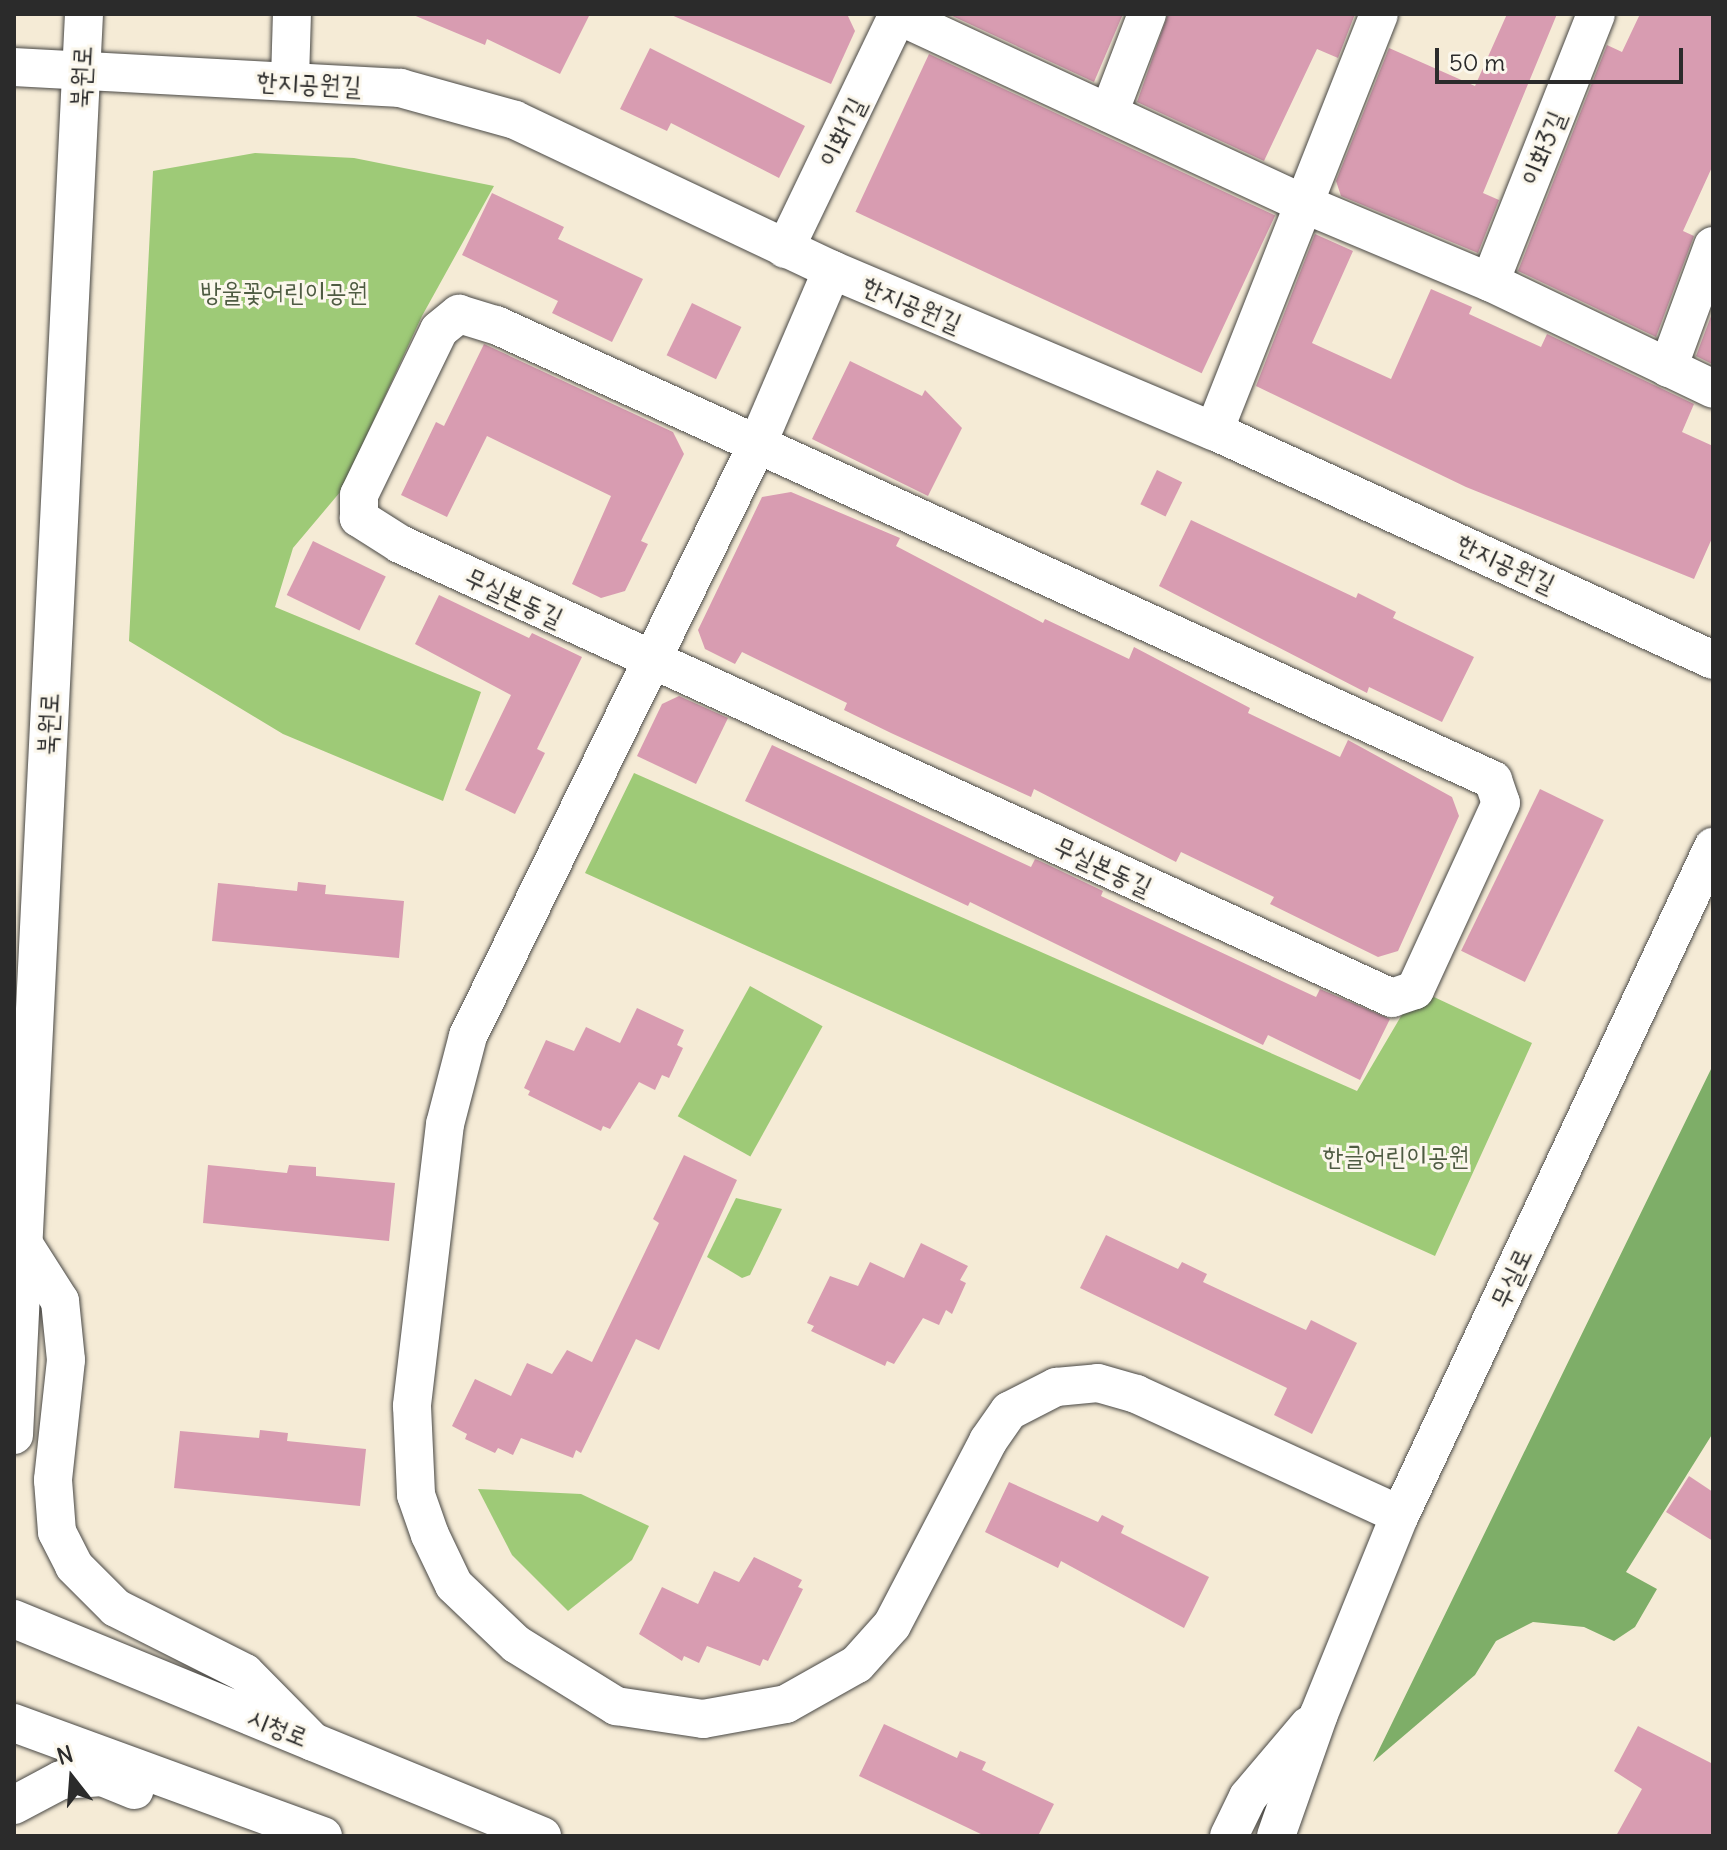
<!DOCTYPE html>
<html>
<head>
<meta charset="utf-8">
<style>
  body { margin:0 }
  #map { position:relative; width:1727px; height:1850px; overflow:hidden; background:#f5ebd6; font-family:Delius,"Poor Story",sans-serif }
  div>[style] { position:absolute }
  .green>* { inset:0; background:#9eca77; transform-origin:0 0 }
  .forest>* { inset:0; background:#7eae68 }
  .building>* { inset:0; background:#d89cb1; transform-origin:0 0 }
  .roads { filter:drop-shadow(0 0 2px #494845) drop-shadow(0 0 2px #494845) }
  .minor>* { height:38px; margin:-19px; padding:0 19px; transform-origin:19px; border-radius:19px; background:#fff }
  span { translate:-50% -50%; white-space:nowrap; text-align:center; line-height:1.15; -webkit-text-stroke:6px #fbf7ec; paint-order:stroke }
  .street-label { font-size:26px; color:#2b2b2b }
  .park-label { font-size:26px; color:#4e5b42 }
  .frame { position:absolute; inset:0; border:16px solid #2b2b2b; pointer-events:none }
  .north { position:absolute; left:32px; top:1738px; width:80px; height:80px; -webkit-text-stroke:6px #fbf7ec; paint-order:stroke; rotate:343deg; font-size:22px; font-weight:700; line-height:32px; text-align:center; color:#2b2b2b }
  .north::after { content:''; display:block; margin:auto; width:28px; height:36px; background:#2b2b2b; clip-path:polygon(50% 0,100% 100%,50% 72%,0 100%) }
  .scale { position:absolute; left:1435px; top:48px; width:248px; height:36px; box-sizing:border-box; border:4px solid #2b2b2b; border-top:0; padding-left:10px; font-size:24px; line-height:28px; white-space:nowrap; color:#2b2b2b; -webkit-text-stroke:6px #fbf7ec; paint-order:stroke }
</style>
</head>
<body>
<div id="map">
  <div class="green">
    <div style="clip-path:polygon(255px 153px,354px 158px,494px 186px,422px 316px,341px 491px,293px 548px,275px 607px,481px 692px,443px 801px,283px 734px,129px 641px,153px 171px)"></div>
    <div style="clip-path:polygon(634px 773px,1357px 1091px,1407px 1006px,1434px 997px,1532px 1043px,1435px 1256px,585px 873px)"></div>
    <div style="left:750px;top:986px;width:83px;height:149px;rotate:29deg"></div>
    <div style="clip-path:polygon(736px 1198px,782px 1209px,750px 1275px,742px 1278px,707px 1257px)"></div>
    <div style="clip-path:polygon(478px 1489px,581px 1494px,649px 1526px,632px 1560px,568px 1611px,512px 1555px)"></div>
  </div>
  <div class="forest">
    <div style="clip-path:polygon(1713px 1065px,1713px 1433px,1626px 1572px,1657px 1589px,1635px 1627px,1614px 1641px,1584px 1627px,1533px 1622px,1496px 1641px,1475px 1675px,1373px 1762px)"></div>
  </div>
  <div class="building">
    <div style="clip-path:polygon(411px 14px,590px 14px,560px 74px,487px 39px,485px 45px)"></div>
    <div style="clip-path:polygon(669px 14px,847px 14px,855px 31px,831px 84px)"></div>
    <div style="clip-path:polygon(948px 14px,1123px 14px,1094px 82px)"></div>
    <div style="clip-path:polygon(1168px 14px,1355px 14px,1338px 58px,1317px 49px,1264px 161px,1137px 102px)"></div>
    <div style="clip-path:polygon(1507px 14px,1557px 14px,1483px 193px,1499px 200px,1478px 253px,1341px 196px,1336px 181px,1389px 48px,1475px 86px)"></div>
    <div style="clip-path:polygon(1640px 14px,1713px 14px,1713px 165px,1683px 231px,1694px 236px,1656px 337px,1518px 271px,1607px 45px,1622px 52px)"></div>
    <div style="clip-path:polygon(650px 48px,805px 126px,779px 178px,671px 123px,667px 131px,620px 109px)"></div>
    <div style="left:929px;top:54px;width:382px;height:174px;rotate:25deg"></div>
    <div style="clip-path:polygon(492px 193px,564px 227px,558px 239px,643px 279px,612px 342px,552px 313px,558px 301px,462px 255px)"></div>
    <div style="clip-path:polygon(1315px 234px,1353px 251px,1312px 343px,1391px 379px,1431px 289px,1472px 307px,1469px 314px,1541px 347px,1547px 334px,1694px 404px,1682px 432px,1713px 446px,1713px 536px,1694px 579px,1466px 487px,1256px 386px)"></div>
    <div style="left:692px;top:303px;width:55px;height:58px;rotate:26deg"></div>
    <div style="clip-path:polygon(1711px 316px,1713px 317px,1712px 364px,1696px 356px)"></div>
    <div style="clip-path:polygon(484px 344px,673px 432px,684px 454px,641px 541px,648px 544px,625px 591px,601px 598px,572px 584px,611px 496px,487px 436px,447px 517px,401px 495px,436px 422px,444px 426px)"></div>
    <div style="clip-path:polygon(850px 361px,922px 396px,925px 390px,962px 428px,928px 496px,812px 439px)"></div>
    <div style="left:1157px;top:470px;width:28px;height:38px;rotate:26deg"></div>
    <div style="clip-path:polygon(791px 492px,900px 538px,896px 546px,1043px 623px,1045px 619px,1129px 659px,1134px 647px,1250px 708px,1248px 713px,1340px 757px,1348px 740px,1452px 797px,1459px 816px,1398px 951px,1378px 957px,1270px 904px,1274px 897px,1181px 852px,1176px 862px,1034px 789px,1031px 797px,891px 733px,844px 710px,847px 703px,742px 652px,735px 664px,705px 649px,698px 630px,762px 497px)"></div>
    <div style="clip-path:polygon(1191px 520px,1356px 598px,1358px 593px,1396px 612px,1393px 618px,1474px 657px,1442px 722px,1369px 687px,1367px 693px,1159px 586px)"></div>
    <div style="left:313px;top:541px;width:81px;height:60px;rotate:26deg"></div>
    <div style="clip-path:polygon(439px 595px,529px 638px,532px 633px,582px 657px,537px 749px,545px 753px,515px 814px,465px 790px,511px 695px,415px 644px)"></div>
    <div style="clip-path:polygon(679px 696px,728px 718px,696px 784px,637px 756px,662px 704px)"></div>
    <div style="clip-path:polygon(772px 745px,1031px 867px,1035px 859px,1040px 861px,1103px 891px,1101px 896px,1316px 997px,1320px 989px,1390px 1019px,1360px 1080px,1268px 1035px,1263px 1045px,970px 902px,968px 906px,745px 801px)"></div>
    <div style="left:1540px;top:789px;width:71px;height:180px;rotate:26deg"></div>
    <div style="clip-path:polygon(298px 882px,326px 885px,325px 894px,404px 901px,399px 958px,212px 941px,218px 883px,297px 891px)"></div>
    <div style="clip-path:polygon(637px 1008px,684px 1030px,677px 1045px,683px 1048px,669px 1078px,662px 1075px,655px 1090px,639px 1082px,610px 1129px,603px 1126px,601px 1131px,528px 1095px,530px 1091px,524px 1088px,546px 1040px,574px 1051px,586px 1027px,620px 1043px)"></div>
    <div style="clip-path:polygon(684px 1155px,737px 1180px,659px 1350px,636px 1339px,581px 1453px,576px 1450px,573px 1458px,521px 1438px,513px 1455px,498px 1448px,495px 1453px,465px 1439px,467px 1434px,452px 1426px,475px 1379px,511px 1396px,527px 1363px,552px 1374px,567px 1350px,592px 1362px,659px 1223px,653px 1219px)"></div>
    <div style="clip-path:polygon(208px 1165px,287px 1173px,289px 1165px,316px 1167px,316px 1176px,395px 1183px,389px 1241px,203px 1223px)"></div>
    <div style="clip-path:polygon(1106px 1235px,1178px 1269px,1182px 1262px,1207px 1274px,1203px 1282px,1306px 1330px,1311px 1320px,1357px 1343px,1312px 1434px,1274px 1415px,1287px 1388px,1080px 1288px)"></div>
    <div style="clip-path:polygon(921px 1243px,968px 1266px,960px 1280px,966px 1283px,952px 1314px,946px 1310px,939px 1325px,923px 1318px,894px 1364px,887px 1361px,885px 1366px,811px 1331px,814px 1326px,807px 1323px,830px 1276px,858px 1286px,870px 1262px,904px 1278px)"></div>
    <div style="clip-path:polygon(260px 1430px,288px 1433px,287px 1441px,366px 1449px,360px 1506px,174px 1488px,180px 1431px,259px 1438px)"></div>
    <div style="clip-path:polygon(1689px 1476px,1713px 1492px,1713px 1541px,1666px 1512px)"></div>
    <div style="clip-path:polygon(1009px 1482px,1098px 1522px,1102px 1515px,1124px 1526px,1121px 1533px,1209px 1577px,1184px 1628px,1061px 1561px,1058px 1568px,985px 1532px)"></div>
    <div style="clip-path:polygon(754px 1557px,802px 1580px,798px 1587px,803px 1589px,768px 1661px,763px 1659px,760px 1666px,707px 1646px,699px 1663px,684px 1656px,682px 1661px,639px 1634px,662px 1587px,698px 1604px,714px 1571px,739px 1582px)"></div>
    <div style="clip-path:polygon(884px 1724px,957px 1758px,960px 1751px,986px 1762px,982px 1770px,1054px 1804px,1038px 1836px,985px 1836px,859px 1776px)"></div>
    <div style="clip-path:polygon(1638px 1726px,1713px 1764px,1713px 1836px,1616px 1836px,1642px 1789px,1614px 1771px)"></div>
  </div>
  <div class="roads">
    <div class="minor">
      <div style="left:895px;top:14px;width:451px;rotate:24.9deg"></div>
      <div style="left:1304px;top:204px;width:202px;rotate:22.8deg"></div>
      <div style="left:1490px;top:282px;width:247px;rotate:25.6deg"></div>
      <div style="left:14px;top:67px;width:387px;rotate:3.1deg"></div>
      <div style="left:400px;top:88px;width:119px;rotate:15.5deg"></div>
      <div style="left:515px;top:120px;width:351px;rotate:25.3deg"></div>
      <div style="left:832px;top:270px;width:415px;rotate:22.9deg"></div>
      <div style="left:1214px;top:431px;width:549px;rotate:24.65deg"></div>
      <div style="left:290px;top:80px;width:66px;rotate:-88.3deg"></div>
      <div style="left:1109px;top:113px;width:106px;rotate:-69deg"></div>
      <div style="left:785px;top:249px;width:261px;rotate:-64.3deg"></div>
      <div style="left:832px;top:270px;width:190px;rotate:113.2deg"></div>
      <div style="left:757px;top:445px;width:658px;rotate:116.06deg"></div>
      <div style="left:468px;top:1036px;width:91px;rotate:104.6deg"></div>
      <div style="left:445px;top:1124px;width:284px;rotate:96.7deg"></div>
      <div style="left:412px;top:1406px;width:89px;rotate:87.4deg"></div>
      <div style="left:416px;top:1495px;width:42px;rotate:70.7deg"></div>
      <div style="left:430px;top:1535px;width:55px;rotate:64.4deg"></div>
      <div style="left:454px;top:1585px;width:86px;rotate:43.6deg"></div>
      <div style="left:516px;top:1644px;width:118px;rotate:31.8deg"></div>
      <div style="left:616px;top:1706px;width:88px;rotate:8.5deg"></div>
      <div style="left:703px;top:1719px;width:84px;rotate:-10.2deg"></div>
      <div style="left:786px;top:1704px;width:81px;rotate:-29.4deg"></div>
      <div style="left:857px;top:1664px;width:52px;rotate:-48.1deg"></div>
      <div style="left:892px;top:1625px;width:208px;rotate:-62.4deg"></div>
      <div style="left:988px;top:1441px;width:37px;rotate:-55deg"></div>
      <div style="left:1009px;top:1411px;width:53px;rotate:-27.1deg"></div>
      <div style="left:1056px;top:1387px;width:42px;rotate:-5.4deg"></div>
      <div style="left:1098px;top:1383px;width:40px;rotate:16deg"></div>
      <div style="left:1136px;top:1394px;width:290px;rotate:24.6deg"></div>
      <div style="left:1490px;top:282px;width:288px;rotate:-68.4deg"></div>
      <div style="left:459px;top:314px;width:39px;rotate:17deg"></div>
      <div style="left:496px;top:325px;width:1096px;rotate:24.53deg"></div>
      <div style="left:1493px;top:780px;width:24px;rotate:71deg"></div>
      <div style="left:1501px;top:803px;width:206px;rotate:114.7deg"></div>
      <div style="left:1415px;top:990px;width:24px;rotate:161deg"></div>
      <div style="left:1392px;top:998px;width:1091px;rotate:-155.41deg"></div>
      <div style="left:400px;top:544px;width:49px;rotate:-147.6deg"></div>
      <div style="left:359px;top:518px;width:23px;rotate:-90deg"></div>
      <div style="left:359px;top:495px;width:183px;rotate:-64.1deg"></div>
      <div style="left:439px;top:330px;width:26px;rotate:-39deg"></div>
      <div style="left:1668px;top:368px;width:130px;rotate:-69.8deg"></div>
      <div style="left:1214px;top:431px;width:448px;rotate:-68.4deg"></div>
      <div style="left:23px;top:1243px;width:69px;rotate:57.5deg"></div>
      <div style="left:60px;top:1301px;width:59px;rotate:84.2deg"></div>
      <div style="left:66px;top:1360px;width:121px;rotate:96.2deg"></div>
      <div style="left:53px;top:1480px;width:52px;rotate:85.6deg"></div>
      <div style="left:57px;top:1532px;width:38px;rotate:63deg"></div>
      <div style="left:74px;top:1566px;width:59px;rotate:45deg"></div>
      <div style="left:116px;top:1608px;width:144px;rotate:26.7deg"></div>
      <div style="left:245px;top:1673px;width:97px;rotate:45.4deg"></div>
      <div style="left:14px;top:1435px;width:1423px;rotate:-87.18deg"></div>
      <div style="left:14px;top:1619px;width:571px;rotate:22.34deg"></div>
      <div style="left:14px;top:1723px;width:329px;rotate:20.1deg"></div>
      <div style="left:14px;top:1805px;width:53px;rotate:-28deg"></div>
      <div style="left:61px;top:1780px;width:41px;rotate:-4.2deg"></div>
      <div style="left:102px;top:1777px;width:35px;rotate:22deg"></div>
      <div style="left:1229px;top:1836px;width:43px;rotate:-64deg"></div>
      <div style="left:1248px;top:1797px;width:94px;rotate:-49.7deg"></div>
      <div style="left:1276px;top:1836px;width:129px;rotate:-70.6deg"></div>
      <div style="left:1319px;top:1714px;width:215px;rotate:-67.9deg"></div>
      <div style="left:1400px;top:1515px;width:738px;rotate:-64.89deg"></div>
    </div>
  </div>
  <div class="street-label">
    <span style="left:81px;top:77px;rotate:-87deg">북원로</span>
    <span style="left:309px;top:83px;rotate:3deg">한지공원길</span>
    <span style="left:842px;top:132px;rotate:-64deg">이화1길</span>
    <span style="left:1543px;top:148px;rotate:-68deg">이화3길</span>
    <span style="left:912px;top:304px;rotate:23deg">한지공원길</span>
    <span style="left:1506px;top:563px;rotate:25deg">한지공원길</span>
    <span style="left:514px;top:597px;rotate:25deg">무실본동길</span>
    <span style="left:48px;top:724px;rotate:-87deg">북원로</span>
    <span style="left:1103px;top:866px;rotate:25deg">무실본동길</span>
    <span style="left:1511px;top:1278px;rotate:-65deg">무실로</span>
    <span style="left:278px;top:1727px;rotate:22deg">시청로</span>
  </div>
  <div class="park-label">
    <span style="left:284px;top:292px">방울꽃어린이공원</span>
    <span style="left:1396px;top:1156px">한글어린이공원</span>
  </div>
  <div class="frame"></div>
  <div class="north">N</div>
  <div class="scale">50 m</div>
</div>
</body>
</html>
